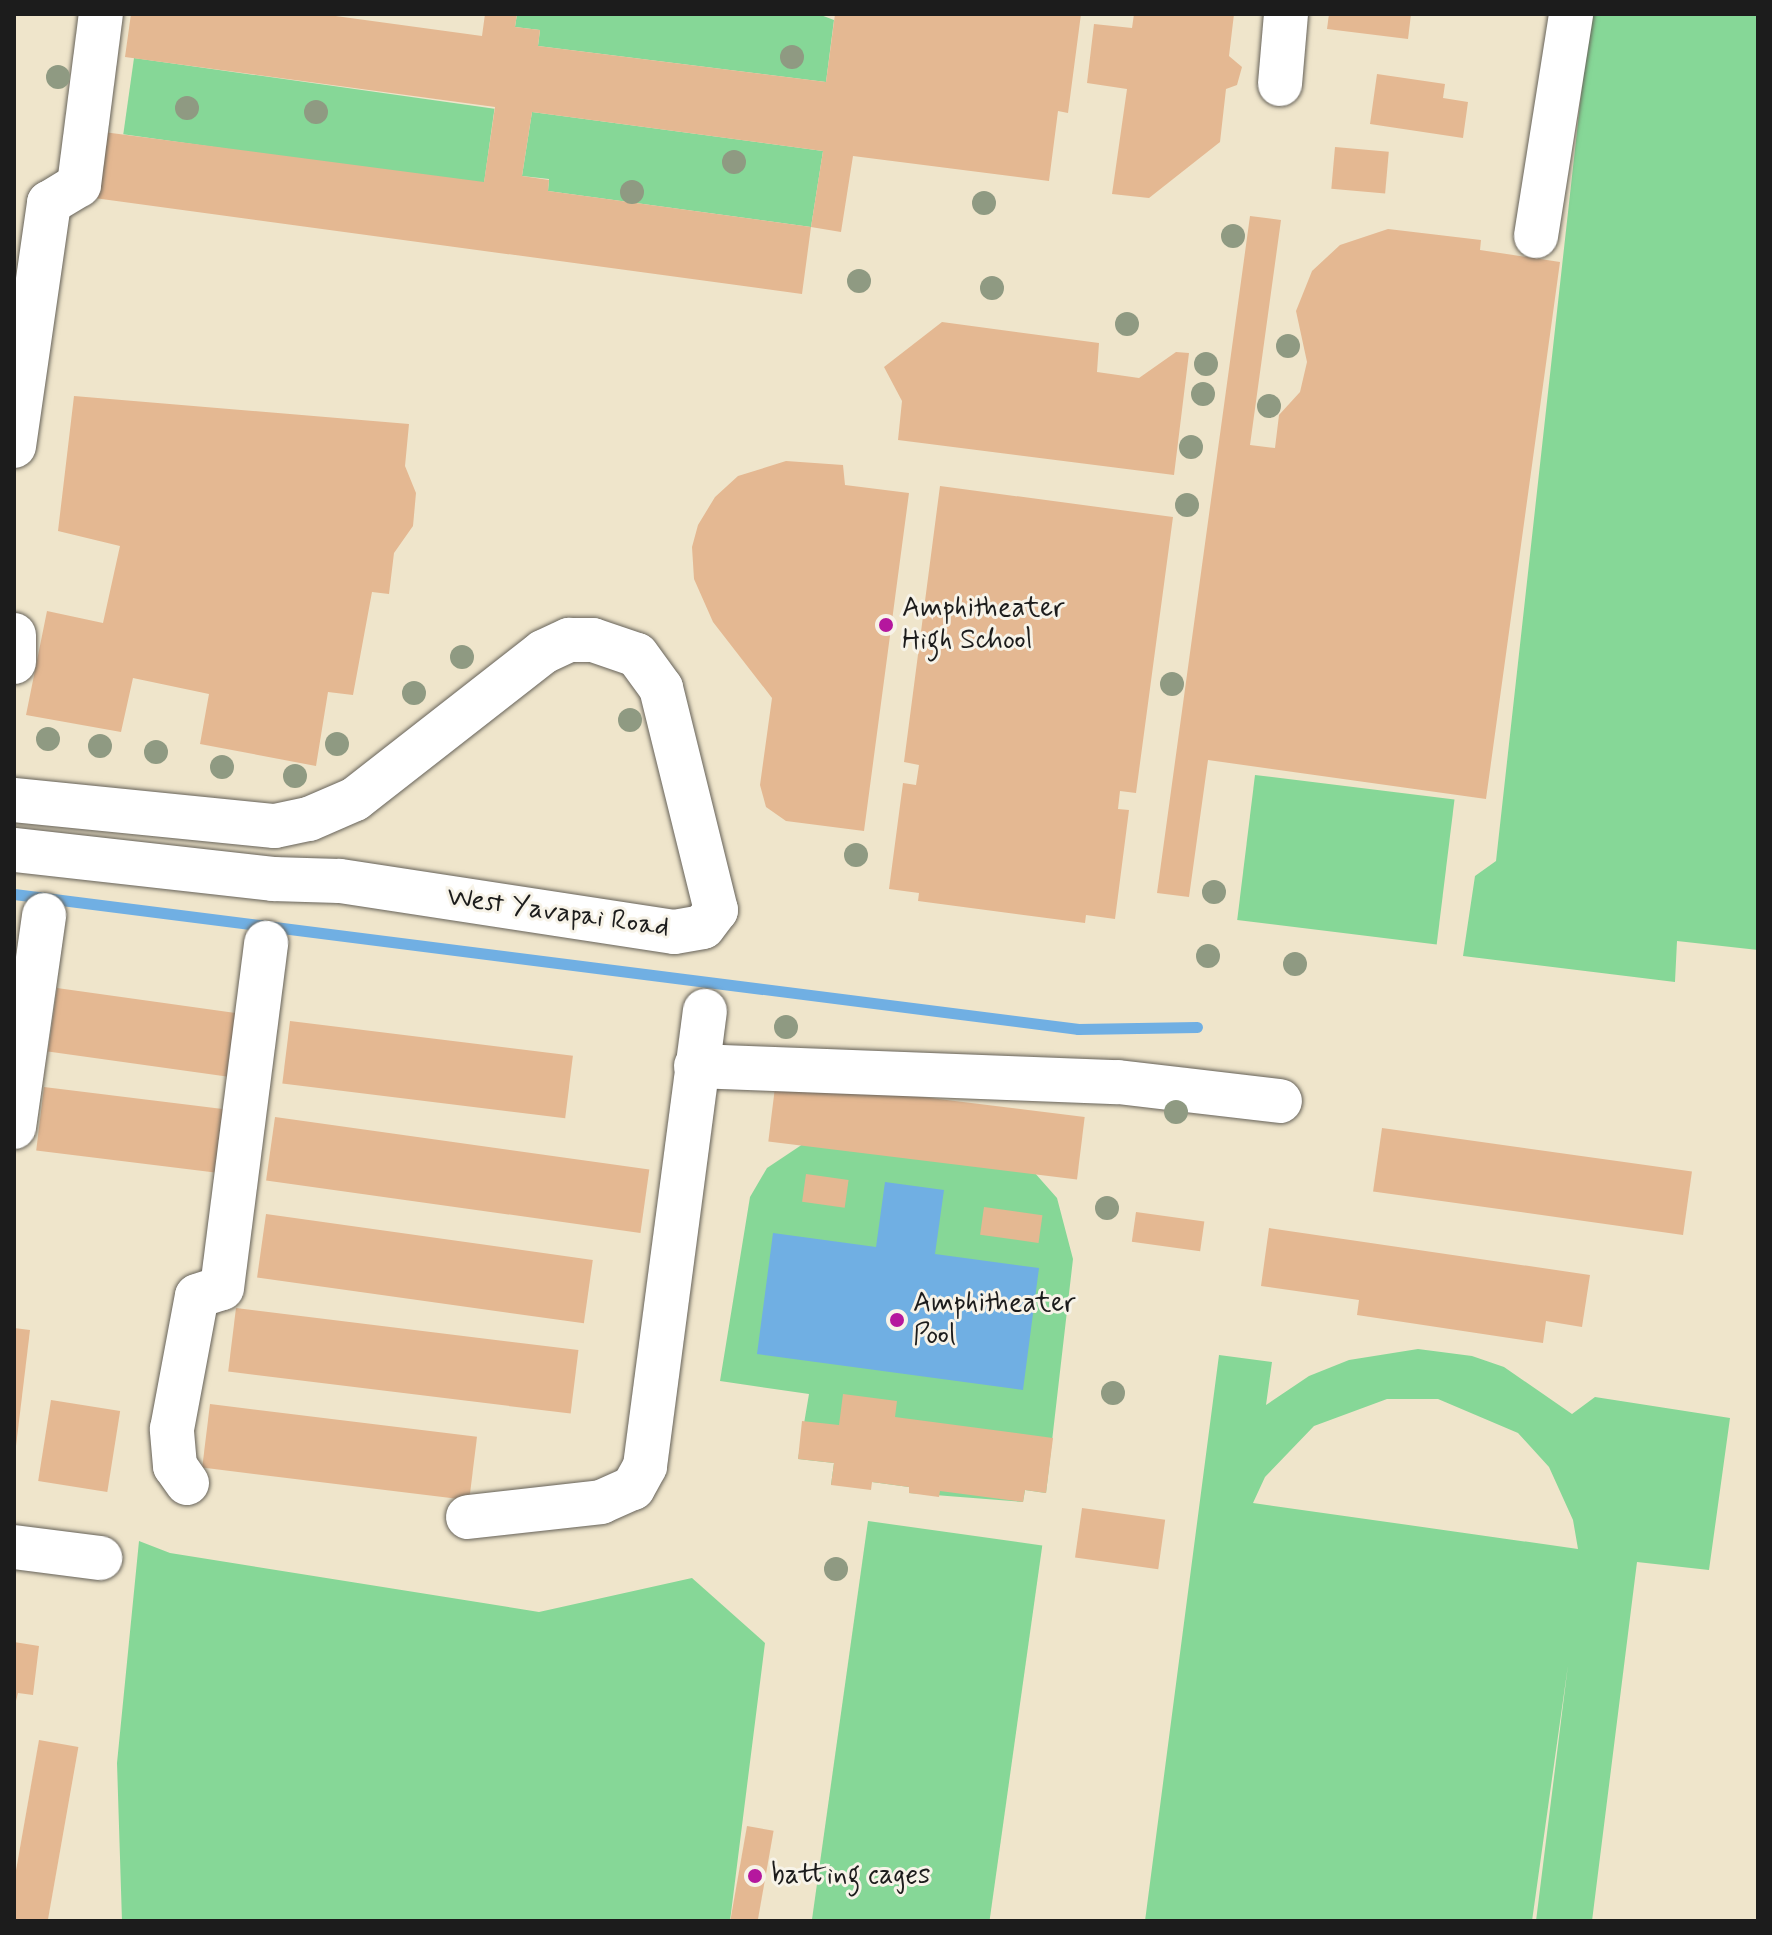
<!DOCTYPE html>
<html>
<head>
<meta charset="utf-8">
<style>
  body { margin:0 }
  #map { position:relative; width:1772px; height:1935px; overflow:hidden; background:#efe5cb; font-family:Mynerve,sans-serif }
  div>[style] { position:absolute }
  .green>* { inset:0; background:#86d797; transform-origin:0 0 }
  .water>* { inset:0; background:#70afe3 }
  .stream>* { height:11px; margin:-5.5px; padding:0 5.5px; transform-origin:5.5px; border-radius:5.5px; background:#70afe3 }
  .building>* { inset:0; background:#e4b892; transform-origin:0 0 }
  .roads { filter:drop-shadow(0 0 2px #666259) drop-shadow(0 0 2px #666259) }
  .minor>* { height:44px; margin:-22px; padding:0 22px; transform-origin:22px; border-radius:22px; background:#fff }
  .trees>* { width:24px; height:24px; margin:-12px; border-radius:50%; background:#8f9a82 }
  .dots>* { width:22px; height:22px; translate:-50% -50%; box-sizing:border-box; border:4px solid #f7f3e8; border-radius:50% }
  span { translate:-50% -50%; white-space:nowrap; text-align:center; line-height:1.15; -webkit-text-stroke:6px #f7f3e8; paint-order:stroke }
  .poi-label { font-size:28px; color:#1c1c1c }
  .left { translate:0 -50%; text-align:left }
  .street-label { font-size:28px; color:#1c1c1c }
  .frame { position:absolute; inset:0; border:16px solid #1c1c1c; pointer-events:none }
</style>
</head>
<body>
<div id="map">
  <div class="green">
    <div style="clip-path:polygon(517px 14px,818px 14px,834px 20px,826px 82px,538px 46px,540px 30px,515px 27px)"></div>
    <div style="clip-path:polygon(1590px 14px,1758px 14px,1758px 950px,1677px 941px,1675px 982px,1463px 956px,1475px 876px,1496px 861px)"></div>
    <div style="left:134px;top:58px;width:364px;height:77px;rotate:8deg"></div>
    <div style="clip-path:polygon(532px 112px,823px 151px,811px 227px,548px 191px,549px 179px,522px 176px)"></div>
    <div style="left:1255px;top:775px;width:201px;height:146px;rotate:7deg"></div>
    <div style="clip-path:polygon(812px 1138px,1026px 1163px,1057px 1198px,1073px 1259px,1046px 1493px,1025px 1490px,1023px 1502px,909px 1493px,909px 1487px,872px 1482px,831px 1485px,834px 1463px,798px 1459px,809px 1394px,720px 1381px,750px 1197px,767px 1168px)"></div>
    <div style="clip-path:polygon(evenodd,1418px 1349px,1472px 1356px,1504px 1367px,1572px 1414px,1595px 1397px,1730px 1418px,1709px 1570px,1637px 1562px,1592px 1921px,1536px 1921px,1568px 1665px,1532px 1921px,1145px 1921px,1219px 1355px,1272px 1362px,1266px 1405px,1309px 1376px,1349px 1360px,1418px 1349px,1387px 1399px,1438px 1399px,1518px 1433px,1549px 1467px,1573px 1520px,1578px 1549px,1253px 1503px,1265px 1477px,1314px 1426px,1387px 1399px)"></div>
    <div style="left:868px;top:1521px;width:176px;height:404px;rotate:8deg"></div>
    <div style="clip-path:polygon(139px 1541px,170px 1553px,539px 1612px,692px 1578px,765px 1643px,730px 1921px,122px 1921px,117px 1763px)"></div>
  </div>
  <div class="water">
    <div style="clip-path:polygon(885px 1182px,944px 1190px,935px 1254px,1039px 1268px,1023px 1390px,757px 1354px,773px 1233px,876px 1247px)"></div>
  </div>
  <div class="stream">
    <div style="left:14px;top:894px;width:1073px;rotate:7.23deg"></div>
    <div style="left:1078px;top:1029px;width:119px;rotate:-1deg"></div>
  </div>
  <div class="building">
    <div style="clip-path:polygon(131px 14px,321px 14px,482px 36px,485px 14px,517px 14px,515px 27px,540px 30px,538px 46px,826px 82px,835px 14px,1081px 14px,1068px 113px,1058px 111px,1049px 181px,853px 156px,841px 232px,811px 227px,823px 151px,532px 112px,522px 176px,549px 180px,548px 191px,811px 227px,802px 294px,87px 197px,96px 131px,484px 182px,495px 107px,125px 57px)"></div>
    <div style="clip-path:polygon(1134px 14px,1234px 14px,1229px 56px,1242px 67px,1237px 85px,1226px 89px,1220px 142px,1149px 198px,1112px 194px,1127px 89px,1087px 83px,1094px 24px,1132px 28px)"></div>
    <div style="clip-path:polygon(1329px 14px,1411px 14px,1408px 39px,1327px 29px)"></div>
    <div style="clip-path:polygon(1377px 74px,1445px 84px,1443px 98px,1468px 102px,1463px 138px,1370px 124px)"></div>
    <div style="left:1335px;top:147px;width:54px;height:42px;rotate:5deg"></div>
    <div style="clip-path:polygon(1250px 216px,1281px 220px,1250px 445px,1275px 448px,1279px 415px,1300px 392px,1307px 362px,1296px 311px,1312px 271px,1340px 245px,1388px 229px,1481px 240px,1480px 250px,1560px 262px,1486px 799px,1208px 760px,1189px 897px,1157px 893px)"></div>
    <div style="clip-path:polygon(942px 322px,1099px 343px,1097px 372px,1139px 378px,1176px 352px,1189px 353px,1174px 475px,898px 440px,902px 401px,884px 367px)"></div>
    <div style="clip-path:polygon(74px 396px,409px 424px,405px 466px,416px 493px,413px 526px,394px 553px,389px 594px,372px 592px,353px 695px,328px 692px,316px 766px,200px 744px,209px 694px,133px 678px,121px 732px,26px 715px,47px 611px,103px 623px,120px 546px,58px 531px)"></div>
    <div style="clip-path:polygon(786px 461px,843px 465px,845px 485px,909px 493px,864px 831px,786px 821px,766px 807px,760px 785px,772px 698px,713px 622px,694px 579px,692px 547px,698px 525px,715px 497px,738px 476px)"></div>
    <div style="clip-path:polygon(940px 486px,1173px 517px,1136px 793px,1120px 791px,1118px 809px,1129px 810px,1115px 919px,1086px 915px,1085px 923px,918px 901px,919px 893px,889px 889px,903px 783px,916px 785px,919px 765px,904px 762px)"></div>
    <div style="left:57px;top:988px;width:182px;height:64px;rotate:8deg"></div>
    <div style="left:290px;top:1021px;width:285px;height:63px;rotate:7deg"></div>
    <div style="left:776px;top:1079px;width:311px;height:63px;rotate:7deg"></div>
    <div style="left:44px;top:1087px;width:180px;height:64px;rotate:7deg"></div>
    <div style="left:275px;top:1117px;width:378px;height:64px;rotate:8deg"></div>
    <div style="left:1382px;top:1128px;width:313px;height:64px;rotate:8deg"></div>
    <div style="left:806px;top:1174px;width:43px;height:28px;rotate:8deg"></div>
    <div style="left:984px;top:1207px;width:59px;height:28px;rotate:8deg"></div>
    <div style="left:1136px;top:1212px;width:69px;height:30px;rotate:8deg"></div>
    <div style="left:266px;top:1214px;width:330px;height:64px;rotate:8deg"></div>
    <div style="clip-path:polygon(1269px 1228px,1590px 1275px,1582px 1327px,1546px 1321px,1543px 1343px,1357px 1315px,1359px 1300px,1261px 1286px)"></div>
    <div style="left:236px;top:1308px;width:345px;height:64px;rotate:7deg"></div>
    <div style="clip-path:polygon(14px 1328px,30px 1330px,16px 1446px,14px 1446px)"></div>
    <div style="clip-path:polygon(843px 1394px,897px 1401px,895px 1417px,1053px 1438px,1046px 1493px,1025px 1490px,1023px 1502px,940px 1491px,939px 1497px,909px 1493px,909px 1487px,872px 1482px,871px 1490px,831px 1485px,834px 1463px,798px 1459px,802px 1421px,839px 1425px)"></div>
    <div style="left:51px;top:1400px;width:70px;height:82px;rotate:9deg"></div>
    <div style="left:210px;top:1404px;width:269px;height:64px;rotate:7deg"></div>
    <div style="left:1082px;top:1508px;width:84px;height:50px;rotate:8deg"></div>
    <div style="clip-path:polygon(14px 1642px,39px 1646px,33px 1695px,18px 1693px,15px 1705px)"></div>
    <div style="left:39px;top:1740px;width:40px;height:183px;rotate:10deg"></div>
    <div style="left:747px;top:1826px;width:27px;height:96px;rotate:10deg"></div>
  </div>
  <div class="roads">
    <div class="minor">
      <div style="left:1280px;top:84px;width:70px;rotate:-85.1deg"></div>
      <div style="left:1536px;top:236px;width:225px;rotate:-81deg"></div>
      <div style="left:14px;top:446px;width:246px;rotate:-81.8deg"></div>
      <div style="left:49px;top:203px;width:35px;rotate:-31deg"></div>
      <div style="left:79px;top:185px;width:172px;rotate:-82.7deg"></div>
      <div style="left:14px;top:635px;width:27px;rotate:90deg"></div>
      <div style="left:14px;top:800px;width:262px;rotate:5.7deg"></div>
      <div style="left:275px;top:826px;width:35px;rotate:-12deg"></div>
      <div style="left:309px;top:819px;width:50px;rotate:-23.5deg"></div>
      <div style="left:355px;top:799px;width:239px;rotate:-38deg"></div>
      <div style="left:543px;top:652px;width:29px;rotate:-25deg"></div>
      <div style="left:569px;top:640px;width:24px"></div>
      <div style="left:593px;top:640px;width:46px;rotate:18.8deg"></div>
      <div style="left:637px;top:655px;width:41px;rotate:54deg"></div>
      <div style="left:661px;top:688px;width:229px;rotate:76.1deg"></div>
      <div style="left:716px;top:910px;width:21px;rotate:127deg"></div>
      <div style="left:703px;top:927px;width:29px;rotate:170deg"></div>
      <div style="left:674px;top:932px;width:339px;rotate:-171.3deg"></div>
      <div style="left:339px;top:881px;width:66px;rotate:-178.3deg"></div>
      <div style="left:273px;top:879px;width:261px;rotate:-173.6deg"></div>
      <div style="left:696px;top:1066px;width:422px;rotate:2.2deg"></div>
      <div style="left:1118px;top:1082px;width:163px;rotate:6.7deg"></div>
      <div style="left:14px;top:1127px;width:214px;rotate:-81.9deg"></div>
      <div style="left:187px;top:1483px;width:21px;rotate:-125deg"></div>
      <div style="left:175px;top:1466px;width:37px;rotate:-95deg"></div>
      <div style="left:172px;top:1429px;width:135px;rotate:-79.4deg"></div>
      <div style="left:197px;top:1296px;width:26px;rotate:-18deg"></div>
      <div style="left:222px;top:1288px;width:348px;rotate:-82.7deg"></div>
      <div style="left:468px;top:1517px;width:134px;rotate:-6.4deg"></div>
      <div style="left:601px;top:1502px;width:35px;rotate:-24deg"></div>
      <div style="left:633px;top:1488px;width:25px;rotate:-61deg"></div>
      <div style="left:645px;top:1466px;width:459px;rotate:-82.5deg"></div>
      <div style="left:14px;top:1547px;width:87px;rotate:7.3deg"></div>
    </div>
  </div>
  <div class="trees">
    <div style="left:792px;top:57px"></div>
    <div style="left:58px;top:77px"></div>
    <div style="left:187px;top:108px"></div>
    <div style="left:316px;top:112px"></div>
    <div style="left:734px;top:162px"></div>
    <div style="left:632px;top:192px"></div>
    <div style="left:984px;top:203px"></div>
    <div style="left:1233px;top:236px"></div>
    <div style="left:859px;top:281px"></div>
    <div style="left:992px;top:288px"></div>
    <div style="left:1127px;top:324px"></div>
    <div style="left:1288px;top:346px"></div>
    <div style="left:1206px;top:364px"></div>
    <div style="left:1203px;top:394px"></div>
    <div style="left:1269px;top:406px"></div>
    <div style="left:1191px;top:447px"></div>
    <div style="left:1187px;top:505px"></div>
    <div style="left:462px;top:657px"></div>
    <div style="left:1172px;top:684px"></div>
    <div style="left:414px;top:693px"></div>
    <div style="left:630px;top:720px"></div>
    <div style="left:48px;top:739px"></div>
    <div style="left:337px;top:744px"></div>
    <div style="left:100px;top:746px"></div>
    <div style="left:156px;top:752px"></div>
    <div style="left:222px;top:767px"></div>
    <div style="left:295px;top:776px"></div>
    <div style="left:856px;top:855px"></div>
    <div style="left:1214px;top:892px"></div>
    <div style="left:1208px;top:956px"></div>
    <div style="left:1295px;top:964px"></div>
    <div style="left:786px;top:1027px"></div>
    <div style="left:1176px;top:1112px"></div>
    <div style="left:1107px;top:1208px"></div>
    <div style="left:1113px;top:1393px"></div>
    <div style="left:836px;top:1569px"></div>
  </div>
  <div class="dots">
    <div style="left:886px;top:625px;background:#b5179e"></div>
    <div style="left:897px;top:1320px;background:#b5179e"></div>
    <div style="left:755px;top:1876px;background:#b5179e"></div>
  </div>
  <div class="poi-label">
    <span class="left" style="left:902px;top:625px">Amphitheater<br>High School</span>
    <span class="left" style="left:913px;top:1320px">Amphitheater<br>Pool</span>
    <span class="left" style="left:771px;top:1876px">batting cages</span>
  </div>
  <div class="street-label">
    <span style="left:558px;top:913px;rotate:8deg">West Yavapai Road</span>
  </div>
  <div class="frame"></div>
</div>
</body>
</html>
